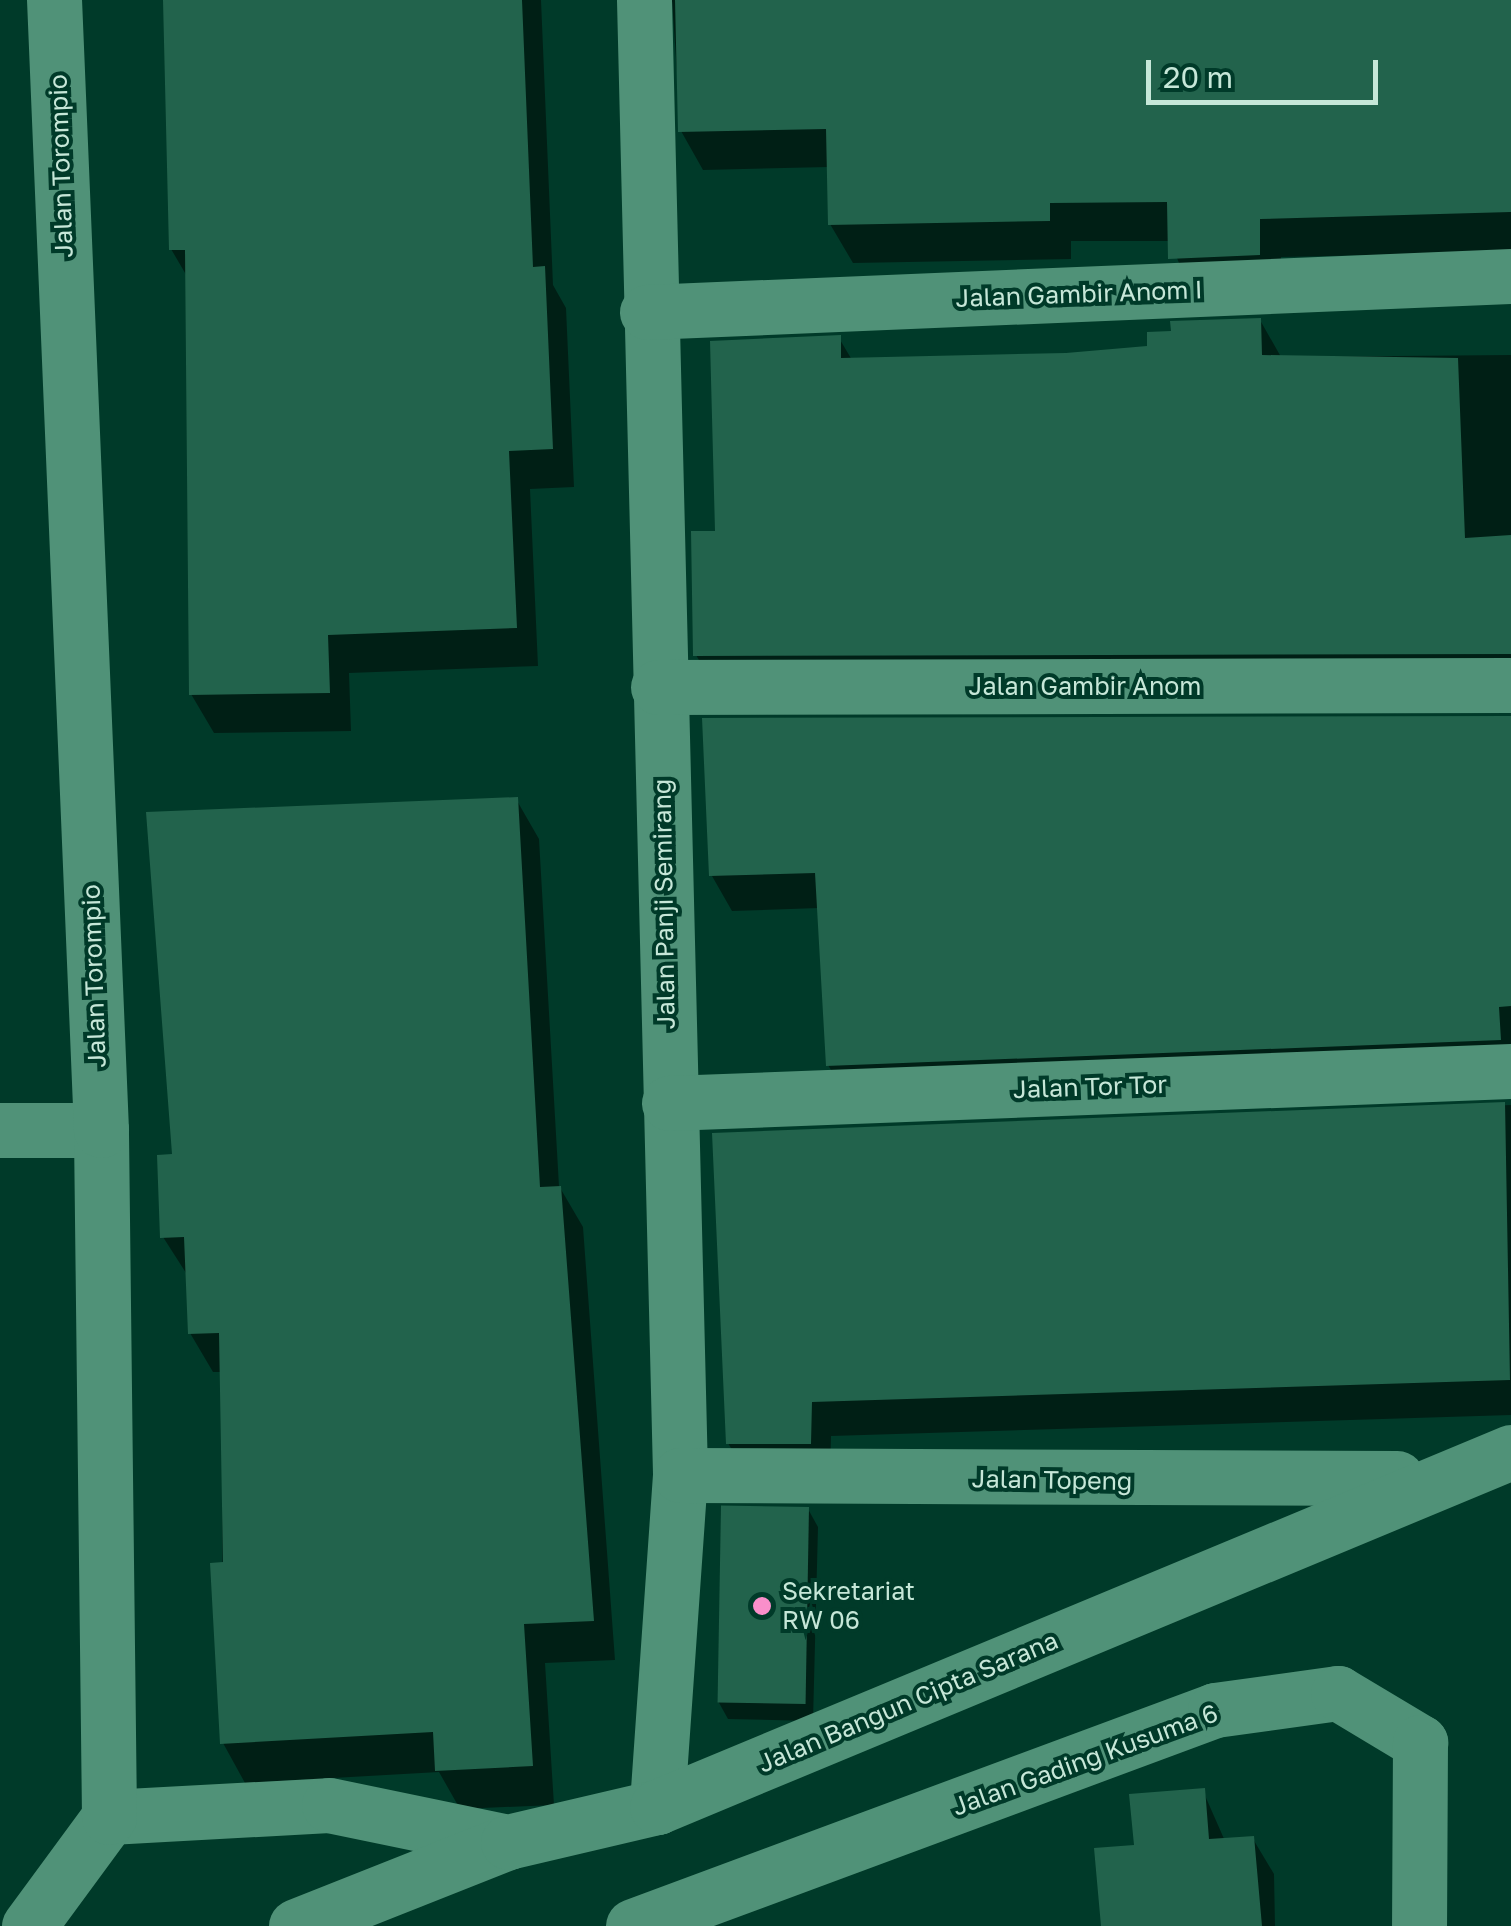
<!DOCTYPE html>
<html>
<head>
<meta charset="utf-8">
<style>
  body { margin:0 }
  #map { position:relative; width:1511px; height:1926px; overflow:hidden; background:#003a29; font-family:"Golos Text",sans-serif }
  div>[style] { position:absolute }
  .shadow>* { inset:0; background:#0007 }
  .building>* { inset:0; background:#22634c; transform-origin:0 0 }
  .minor>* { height:55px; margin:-27.5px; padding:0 27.5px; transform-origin:27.5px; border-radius:27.5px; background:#509278 }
  .tertiary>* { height:55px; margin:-27.5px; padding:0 27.5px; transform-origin:27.5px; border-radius:27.5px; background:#509278 }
  .dots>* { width:28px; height:28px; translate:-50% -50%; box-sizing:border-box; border:5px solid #003a29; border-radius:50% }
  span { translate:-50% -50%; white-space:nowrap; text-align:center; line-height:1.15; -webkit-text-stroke:8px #003a29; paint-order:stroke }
  .street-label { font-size:25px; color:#c6e7d8 }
  .poi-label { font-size:25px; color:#c6e7d8 }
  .left { translate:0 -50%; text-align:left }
  .scale { position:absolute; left:1146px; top:60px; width:232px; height:45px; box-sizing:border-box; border:5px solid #c6e7d8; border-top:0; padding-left:12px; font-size:30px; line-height:35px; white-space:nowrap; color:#c6e7d8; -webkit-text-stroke:8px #003a29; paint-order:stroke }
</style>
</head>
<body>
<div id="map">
  <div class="shadow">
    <div style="clip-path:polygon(166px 0,541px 0,553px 285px,566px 308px,574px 487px,530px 489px,538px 666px,349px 673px,351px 731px,214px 733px,191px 694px,188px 278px,171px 249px)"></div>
    <div style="clip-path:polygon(672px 0,1511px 0,1511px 252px,1281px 257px,1281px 294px,1193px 297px,1170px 241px,1071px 241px,1071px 259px,853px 263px,830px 224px,829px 167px,703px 170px,681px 131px)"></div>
    <div style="clip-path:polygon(1260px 320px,1281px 357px,1511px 355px,1511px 688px,716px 690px,696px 655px,717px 533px,839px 338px,852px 360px,1066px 356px,1150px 348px)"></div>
    <div style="clip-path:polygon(1511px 719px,1511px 1075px,849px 1100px,828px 1065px,819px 908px,732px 911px,712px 876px)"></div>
    <div style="clip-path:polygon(516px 799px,539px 839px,559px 1186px,583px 1227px,615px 1660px,545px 1663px,554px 1805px,460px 1809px,439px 1772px,245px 1783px,223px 1743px,222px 1372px,213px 1372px,190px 1333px,188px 1276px,163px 1237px,175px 1156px)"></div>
    <div style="clip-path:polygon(1511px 1105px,1511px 1415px,831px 1436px,830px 1479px,749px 1479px,728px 1443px,715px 1135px)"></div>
    <div style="clip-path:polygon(808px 1509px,818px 1527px,813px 1721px,728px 1719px,718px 1701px)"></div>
    <div style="clip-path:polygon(1203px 1791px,1225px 1841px,1253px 1839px,1274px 1874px,1275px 1926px,1103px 1926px,1137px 1847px)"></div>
  </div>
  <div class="building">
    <div style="clip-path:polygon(163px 0,522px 0,533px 267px,545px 266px,553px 449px,509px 451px,517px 628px,328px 635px,330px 693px,189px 695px,185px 250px,169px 250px)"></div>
    <div style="clip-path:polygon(675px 0,1511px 0,1511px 212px,1260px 219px,1260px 255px,1168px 259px,1167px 202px,1050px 203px,1050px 221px,828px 225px,826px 129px,678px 132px)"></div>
    <div style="clip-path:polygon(1261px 318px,1262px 355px,1458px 358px,1465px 538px,1511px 535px,1511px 654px,693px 656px,691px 531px,715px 531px,710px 341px,841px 335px,841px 358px,1066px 353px,1147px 346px,1147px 332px,1171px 331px,1170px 321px)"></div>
    <div style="clip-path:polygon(1511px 716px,1511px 1006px,1499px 1007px,1501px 1040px,826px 1066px,815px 873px,709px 876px,702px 718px)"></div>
    <div style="clip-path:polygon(518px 797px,540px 1187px,561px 1186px,594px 1621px,524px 1624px,533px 1766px,435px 1771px,433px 1732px,220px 1744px,210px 1563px,223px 1562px,219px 1333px,188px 1334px,184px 1237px,160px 1238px,157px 1155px,172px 1154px,146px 812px)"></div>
    <div style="clip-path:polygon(1505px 1102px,1510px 1380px,812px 1402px,811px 1444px,726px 1444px,712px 1133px)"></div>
    <div style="left:809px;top:1507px;width:197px;height:88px;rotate:91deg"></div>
    <div style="clip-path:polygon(1205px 1788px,1209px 1839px,1254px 1836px,1262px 1926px,1101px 1926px,1094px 1848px,1134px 1845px,1129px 1794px)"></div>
  </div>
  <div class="minor">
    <div style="left:644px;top:0;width:1475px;rotate:88.6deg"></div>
    <div style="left:680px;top:1475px;width:333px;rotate:94deg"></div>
    <div style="left:647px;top:312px;width:865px;rotate:-2.39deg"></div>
    <div style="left:658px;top:687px;width:853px;rotate:-0.13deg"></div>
    <div style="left:669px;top:1103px;width:843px;rotate:-2.18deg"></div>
    <div style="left:680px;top:1475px;width:717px;rotate:0.24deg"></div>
    <div style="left:109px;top:1817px;width:220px;rotate:-3.1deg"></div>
    <div style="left:329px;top:1805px;width:183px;rotate:11.7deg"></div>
    <div style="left:296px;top:1926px;width:228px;rotate:-21.6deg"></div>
    <div style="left:508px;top:1842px;width:153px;rotate:-13.2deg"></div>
    <div style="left:657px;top:1807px;width:925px;rotate:-22.57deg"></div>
    <div style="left:633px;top:1926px;width:621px;rotate:-20.36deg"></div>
    <div style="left:1215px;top:1710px;width:124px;rotate:-7.9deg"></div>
    <div style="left:1338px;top:1693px;width:96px;rotate:30.9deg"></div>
    <div style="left:1420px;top:1742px;width:184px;rotate:90.3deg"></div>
  </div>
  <div class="tertiary">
    <div style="left:0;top:1130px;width:101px"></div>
    <div style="left:29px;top:1926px;width:135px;rotate:-53.7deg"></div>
    <div style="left:109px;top:1817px;width:687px;rotate:-90.67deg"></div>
    <div style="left:101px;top:1130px;width:1131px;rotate:-92.38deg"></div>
  </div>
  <div class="dots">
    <div style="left:762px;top:1606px;background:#f98fca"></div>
  </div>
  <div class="street-label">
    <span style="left:61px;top:166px;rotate:-92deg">Jalan Torompio</span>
    <span style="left:1079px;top:294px;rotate:-2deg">Jalan Gambir Anom I</span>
    <span style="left:1085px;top:686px">Jalan Gambir Anom</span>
    <span style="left:664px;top:904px;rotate:-91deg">Jalan Panji Semirang</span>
    <span style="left:94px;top:976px;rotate:-92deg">Jalan Torompio</span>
    <span style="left:1090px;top:1087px;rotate:-2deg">Jalan Tor Tor</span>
    <span style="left:1052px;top:1480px;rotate:1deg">Jalan Topeng</span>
    <span style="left:908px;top:1702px;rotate:-23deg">Jalan Bangun Cipta Sarana</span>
    <span style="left:1085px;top:1760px;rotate:-20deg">Jalan Gading Kusuma 6</span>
  </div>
  <div class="poi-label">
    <span class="left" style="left:782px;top:1606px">Sekretariat<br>RW 06</span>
  </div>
  <div class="scale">20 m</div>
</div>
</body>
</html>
